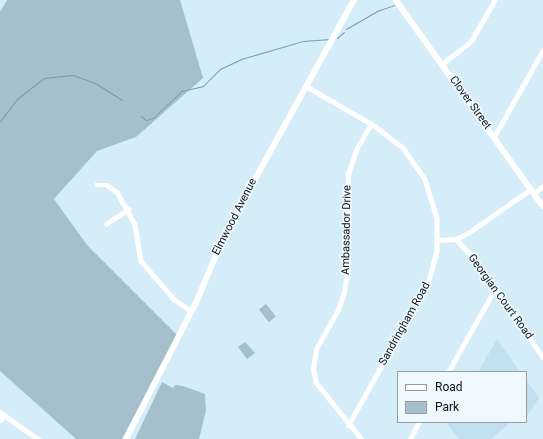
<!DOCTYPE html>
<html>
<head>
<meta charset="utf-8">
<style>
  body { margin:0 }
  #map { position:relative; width:543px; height:439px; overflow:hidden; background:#d5edf9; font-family:Roboto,sans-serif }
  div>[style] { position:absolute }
  .built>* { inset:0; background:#c1e1f0 }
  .green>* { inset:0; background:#a5bfcb; transform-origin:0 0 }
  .stream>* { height:1px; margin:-0.5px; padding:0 0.5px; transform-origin:0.5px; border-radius:0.5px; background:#789bab }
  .minor>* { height:4.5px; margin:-2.25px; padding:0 2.25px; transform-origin:2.25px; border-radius:2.25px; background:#fff }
  .major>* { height:5.5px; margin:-2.75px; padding:0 2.75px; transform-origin:2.75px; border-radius:2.75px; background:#fff }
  span { translate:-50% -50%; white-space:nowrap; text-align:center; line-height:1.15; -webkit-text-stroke:3.5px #eef8fd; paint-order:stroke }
  .street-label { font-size:11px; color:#0a1317 }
  .legend { position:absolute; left:397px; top:371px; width:130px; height:52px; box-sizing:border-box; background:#eef8fd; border:1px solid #939ca1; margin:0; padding:5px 7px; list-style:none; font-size:12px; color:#0a1317 }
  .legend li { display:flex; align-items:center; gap:8px; height:20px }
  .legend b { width:20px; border:1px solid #939ca1 }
</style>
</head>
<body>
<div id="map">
  <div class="built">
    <div style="clip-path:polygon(497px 339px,520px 372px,478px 372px)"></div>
    <div style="clip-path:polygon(526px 380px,539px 398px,526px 418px)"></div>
    <div style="clip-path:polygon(450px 422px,511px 422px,491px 439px,459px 439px,448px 425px)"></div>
  </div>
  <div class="green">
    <div style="clip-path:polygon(7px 0,180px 0,203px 78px,136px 137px,97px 151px,54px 199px,87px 245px,177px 335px,122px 439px,76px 439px,0 371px,0 12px)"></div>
    <div style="left:266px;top:304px;width:16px;height:9px;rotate:52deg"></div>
    <div style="clip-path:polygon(245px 342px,255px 353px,247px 359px,238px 347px)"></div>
    <div style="clip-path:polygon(162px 382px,173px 388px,175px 385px,183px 386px,205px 394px,206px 411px,199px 439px,135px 439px)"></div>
  </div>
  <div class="stream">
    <div style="left:346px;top:29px;width:36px;rotate:-30deg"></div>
    <div style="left:377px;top:11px;width:18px;rotate:-19deg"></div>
    <div style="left:337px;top:38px;width:9px;rotate:-41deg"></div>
    <div style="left:141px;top:116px;width:6px;rotate:39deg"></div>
    <div style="left:146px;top:120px;width:7px;rotate:-16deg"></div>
    <div style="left:153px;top:118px;width:40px;rotate:-43deg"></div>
    <div style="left:182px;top:91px;width:22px;rotate:-13deg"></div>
    <div style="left:203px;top:86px;width:24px;rotate:-45deg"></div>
    <div style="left:220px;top:69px;width:23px;rotate:-25deg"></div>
    <div style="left:241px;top:59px;width:65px;rotate:-16.2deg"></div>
    <div style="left:303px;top:41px;width:27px;rotate:-4deg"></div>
    <div style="left:0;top:121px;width:28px;rotate:-52deg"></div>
    <div style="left:17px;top:99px;width:34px;rotate:-38deg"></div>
    <div style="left:44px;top:78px;width:29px;rotate:-6deg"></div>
    <div style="left:73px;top:75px;width:23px;rotate:20deg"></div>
    <div style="left:95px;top:83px;width:32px;rotate:32deg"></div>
  </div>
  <div class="minor">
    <div style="left:442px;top:64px;width:37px;rotate:-38deg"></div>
    <div style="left:471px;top:41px;width:48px;rotate:-59.7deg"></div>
    <div style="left:306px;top:86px;width:80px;rotate:30.1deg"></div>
    <div style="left:375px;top:126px;width:37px;rotate:38deg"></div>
    <div style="left:404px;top:149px;width:37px;rotate:55deg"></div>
    <div style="left:425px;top:179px;width:42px;rotate:73.3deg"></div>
    <div style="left:437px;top:219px;width:32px;rotate:90deg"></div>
    <div style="left:437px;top:251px;width:34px;rotate:105deg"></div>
    <div style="left:428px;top:284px;width:162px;rotate:119.3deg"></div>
    <div style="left:494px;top:137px;width:100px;rotate:-60.6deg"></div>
    <div style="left:96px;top:185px;width:11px"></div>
    <div style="left:107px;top:185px;width:12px;rotate:35deg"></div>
    <div style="left:117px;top:192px;width:37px;rotate:61deg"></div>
    <div style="left:135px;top:224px;width:37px;rotate:81deg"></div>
    <div style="left:141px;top:261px;width:50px;rotate:49deg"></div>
    <div style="left:174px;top:299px;width:21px;rotate:35deg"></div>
    <div style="left:534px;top:193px;width:11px;rotate:-38deg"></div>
    <div style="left:106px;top:224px;width:27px;rotate:-34deg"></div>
    <div style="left:456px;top:239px;width:23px;rotate:47deg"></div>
    <div style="left:472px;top:256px;width:123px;rotate:54.9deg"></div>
    <div style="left:438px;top:240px;width:18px;rotate:-3deg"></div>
    <div style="left:456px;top:239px;width:13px;rotate:-27deg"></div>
    <div style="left:468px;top:233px;width:77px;rotate:-34.9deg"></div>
    <div style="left:448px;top:372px;width:95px;rotate:-60.5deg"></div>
    <div style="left:0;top:412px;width:47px;rotate:35.4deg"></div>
    <div style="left:0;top:420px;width:6px;rotate:-51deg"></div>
    <div style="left:361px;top:439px;width:72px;rotate:-128.8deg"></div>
    <div style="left:316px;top:383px;width:14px;rotate:-102deg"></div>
    <div style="left:313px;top:369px;width:20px;rotate:-81deg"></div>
    <div style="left:316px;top:349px;width:45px;rotate:-60.6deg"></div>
    <div style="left:338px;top:310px;width:19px;rotate:-72deg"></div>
    <div style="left:344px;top:292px;width:26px;rotate:-81deg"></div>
    <div style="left:348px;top:266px;width:92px;rotate:-90deg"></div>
    <div style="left:348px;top:174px;width:28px;rotate:-71deg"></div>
    <div style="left:357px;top:148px;width:28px;rotate:-60deg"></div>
    <div style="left:410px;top:439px;width:19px;rotate:-62deg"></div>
  </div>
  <div class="major">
    <div style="left:396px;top:0;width:253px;rotate:54.5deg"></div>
    <div style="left:126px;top:439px;width:151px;rotate:-62.8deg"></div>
    <div style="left:195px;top:305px;width:82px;rotate:-66.9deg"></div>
    <div style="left:227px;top:230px;width:263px;rotate:-61.1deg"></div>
  </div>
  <div class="street-label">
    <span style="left:470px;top:103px;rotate:54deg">Clover Street</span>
    <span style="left:235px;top:217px;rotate:-63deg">Elmwood Avenue</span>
    <span style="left:347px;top:230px;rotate:-89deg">Ambassador Drive</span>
    <span style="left:500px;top:297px;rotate:54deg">Georgian Court Road</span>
    <span style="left:405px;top:324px;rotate:-61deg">Sandringham Road</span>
  </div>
  <ul class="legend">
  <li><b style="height:5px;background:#fff"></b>Road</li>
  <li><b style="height:11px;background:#a5bfcb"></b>Park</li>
  </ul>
</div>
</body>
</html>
